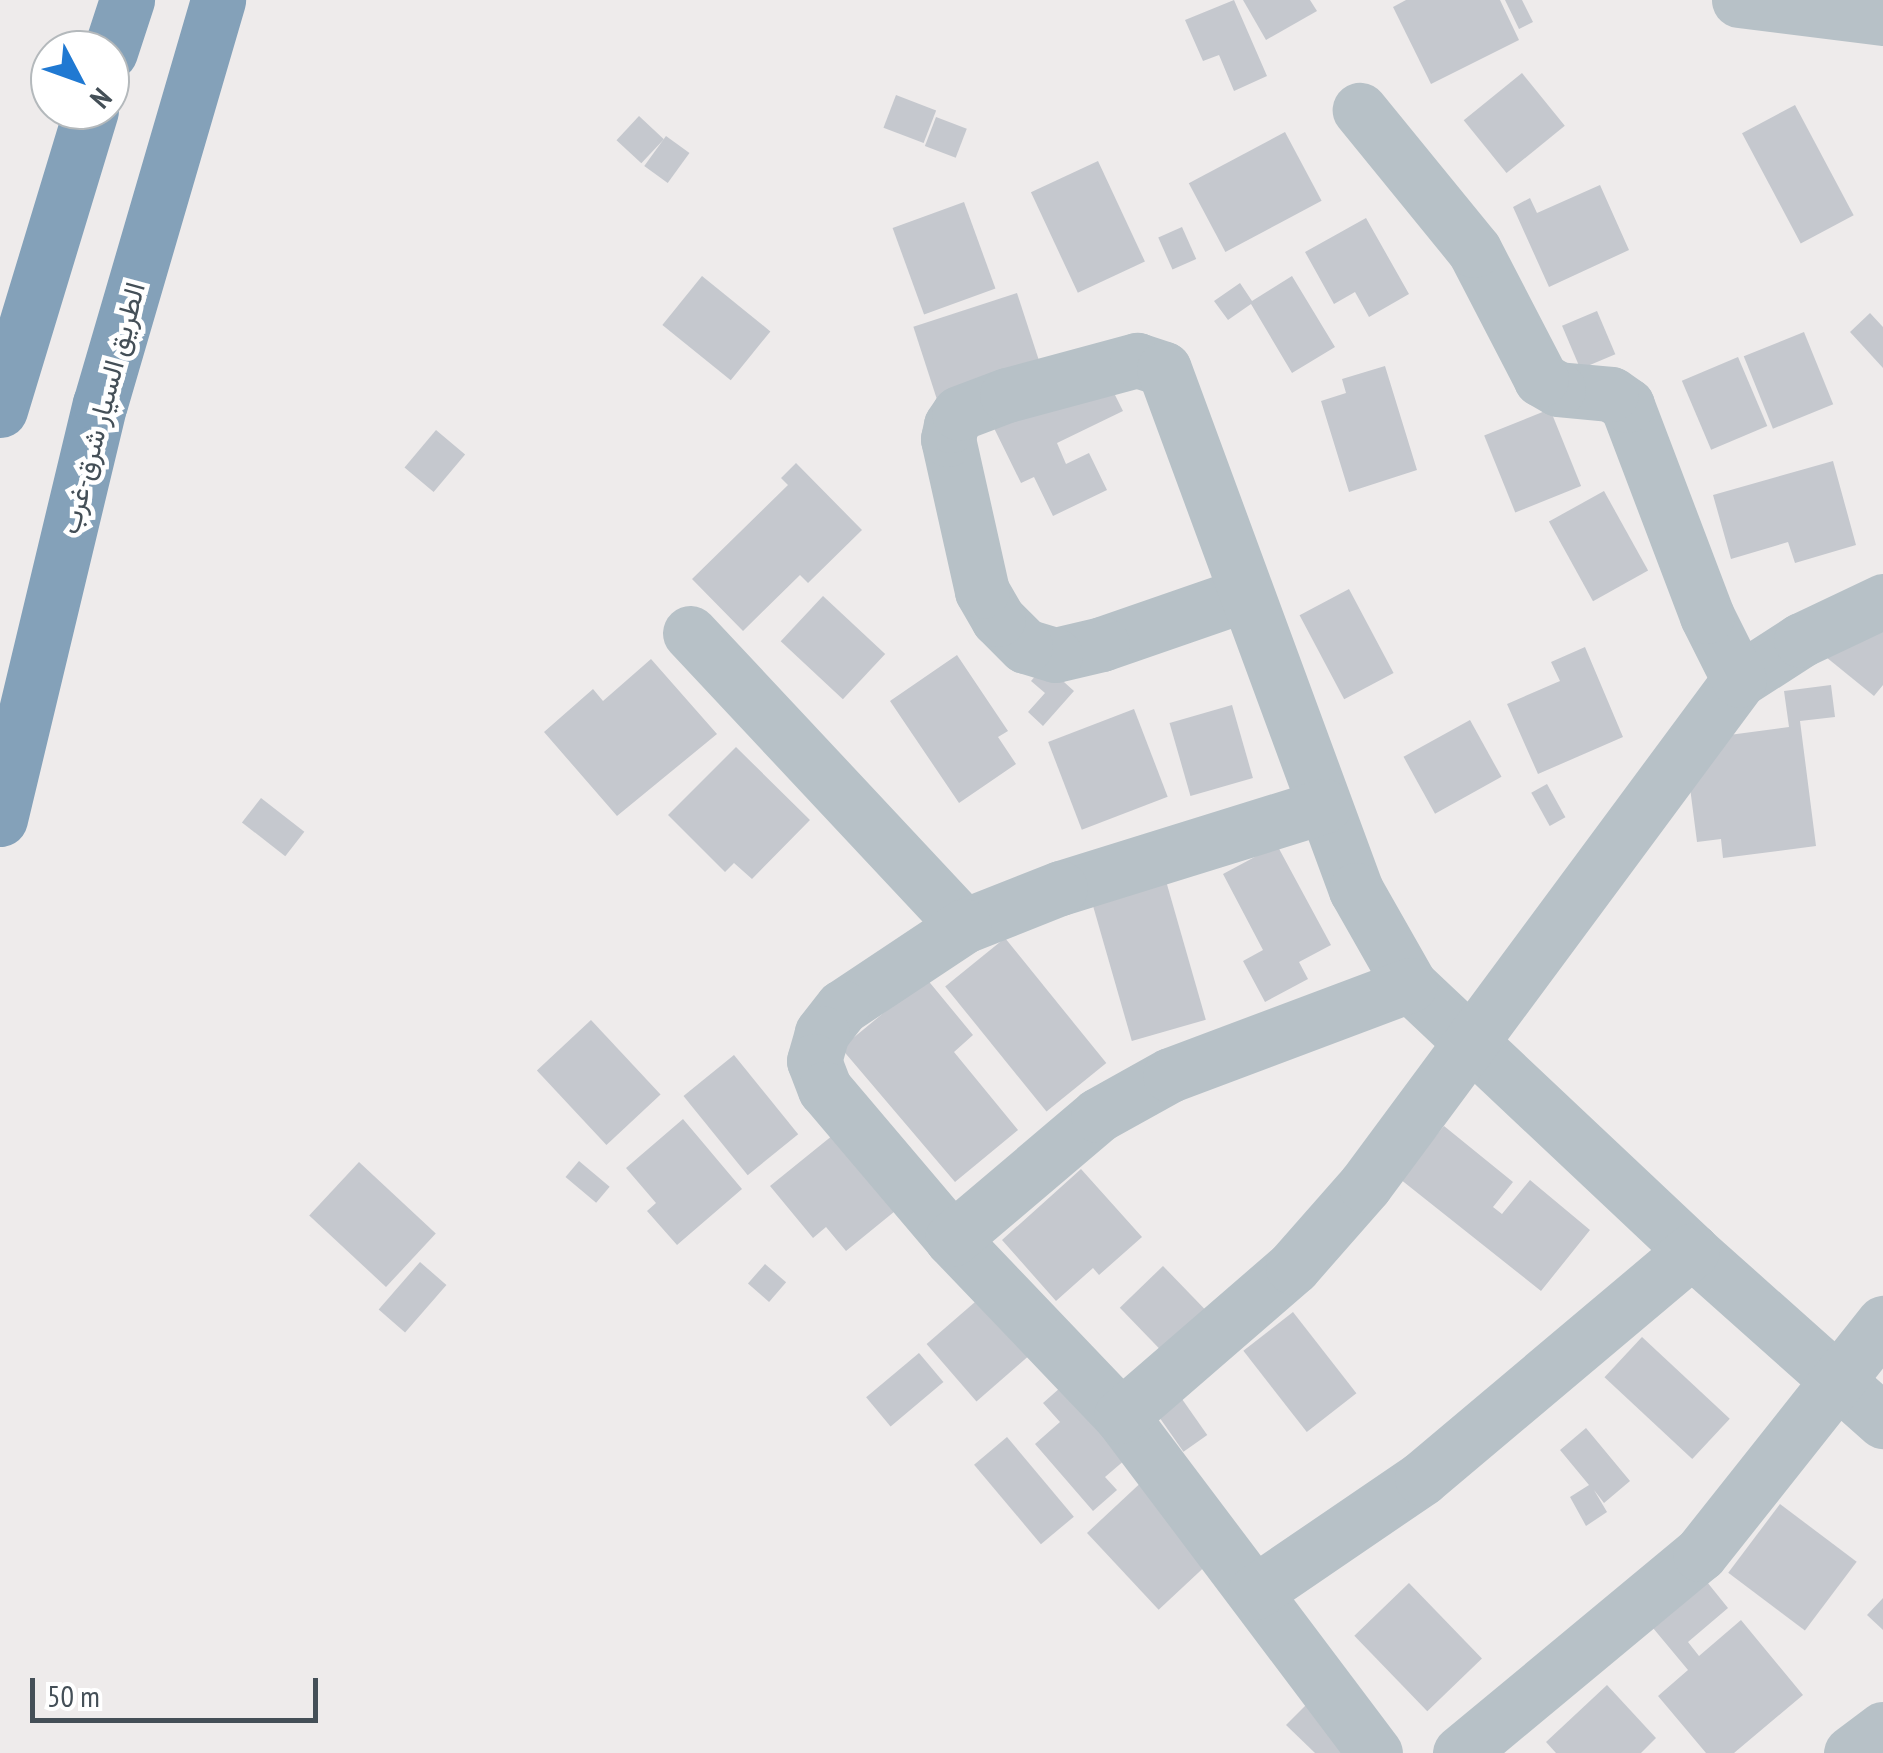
<!DOCTYPE html>
<html>
<head>
<meta charset="utf-8">
<style>
  body { margin:0 }
  #map { position:relative; width:1883px; height:1753px; overflow:hidden; background:#eeebeb; font-family:"PT Sans Narrow",Vazirmatn,sans-serif }
  div>[style] { position:absolute }
  .building>* { inset:0; background:#c5c8ce; transform-origin:0 0 }
  .minor>* { height:55px; margin:-27.5px; padding:0 27.5px; transform-origin:27.5px; border-radius:27.5px; background:#b7c1c7 }
  .highway>* { height:55px; margin:-27.5px; padding:0 27.5px; transform-origin:27.5px; border-radius:27.5px; background:#84a1b9 }
  span { translate:-50% -50%; white-space:nowrap; text-align:center; line-height:1.15; -webkit-text-stroke:9px #fff; paint-order:stroke }
  .street-label { font-size:28px; color:#444f57 }
  .north { position:absolute; left:30px; top:30px; width:100px; height:100px; box-sizing:border-box; background:#fff; border:2px solid #b4b9bc; border-radius:50%; rotate:131deg; font-size:28px; font-weight:700; line-height:40px; text-align:center; color:#444f57 }
  .north::after { content:''; display:block; margin:auto; width:35px; height:45px; background:#2079d2; clip-path:polygon(50% 0,100% 100%,50% 72%,0 100%) }
  .scale { position:absolute; left:30px; top:1678px; width:288px; height:45px; box-sizing:border-box; border:5px solid #444f57; border-top:0; padding-left:12px; font-size:30px; line-height:35px; white-space:nowrap; color:#444f57; -webkit-text-stroke:8px #fff; paint-order:stroke }
</style>
</head>
<body>
<div id="map">
  <div class="building">
    <div style="clip-path:polygon(1234px 0,1267px 76px,1234px 91px,1219px 55px,1203px 61px,1185px 20px)"></div>
    <div style="clip-path:polygon(1243px 0,1310px 0,1317px 11px,1266px 40px)"></div>
    <div style="clip-path:polygon(1406px 0,1500px 0,1519px 40px,1431px 84px,1393px 7px)"></div>
    <div style="clip-path:polygon(1505px 0,1522px 0,1533px 22px,1519px 29px)"></div>
    <div style="left:1522px;top:73px;width:68px;height:75px;rotate:51deg"></div>
    <div style="left:896px;top:95px;width:43px;height:35px;rotate:21deg"></div>
    <div style="left:1795px;top:105px;width:125px;height:60px;rotate:62deg"></div>
    <div style="left:639px;top:116px;width:34px;height:33px;rotate:43deg"></div>
    <div style="left:936px;top:117px;width:33px;height:31px;rotate:21deg"></div>
    <div style="left:1285px;top:132px;width:78px;height:109px;rotate:62deg"></div>
    <div style="left:666px;top:136px;width:29px;height:37px;rotate:36deg"></div>
    <div style="left:1098px;top:161px;width:111px;height:74px;rotate:65deg"></div>
    <div style="clip-path:polygon(1600px 185px,1629px 250px,1549px 287px,1513px 207px,1530px 198px,1537px 213px)"></div>
    <div style="left:964px;top:202px;width:92px;height:76px;rotate:70deg"></div>
    <div style="clip-path:polygon(1366px 218px,1409px 294px,1369px 317px,1355px 292px,1334px 304px,1305px 252px)"></div>
    <div style="left:1182px;top:227px;width:35px;height:26px;rotate:66deg"></div>
    <div style="left:702px;top:276px;width:88px;height:63px;rotate:39deg"></div>
    <div style="clip-path:polygon(1292px 276px,1335px 347px,1292px 373px,1251px 304px,1228px 320px,1214px 301px,1240px 283px,1252px 301px)"></div>
    <div style="left:1017px;top:293px;width:75px;height:109px;rotate:72deg"></div>
    <div style="left:1597px;top:311px;width:47px;height:38px;rotate:67deg"></div>
    <div style="clip-path:polygon(1870px 313px,1883px 327px,1883px 368px,1850px 332px)"></div>
    <div style="left:1804px;top:332px;width:78px;height:65px;rotate:68deg"></div>
    <div style="left:1738px;top:357px;width:75px;height:61px;rotate:67deg"></div>
    <div style="clip-path:polygon(1385px 366px,1417px 470px,1349px 492px,1321px 401px,1346px 393px,1342px 379px)"></div>
    <div style="clip-path:polygon(1103px 371px,1123px 411px,1057px 443px,1066px 464px,1089px 453px,1107px 490px,1053px 516px,1034px 477px,1021px 483px,992px 424px)"></div>
    <div style="left:1550px;top:409px;width:83px;height:71px;rotate:68deg"></div>
    <div style="left:436px;top:430px;width:38px;height:49px;rotate:40deg"></div>
    <div style="clip-path:polygon(1833px 461px,1856px 545px,1795px 563px,1788px 542px,1731px 559px,1713px 495px)"></div>
    <div style="clip-path:polygon(796px 463px,862px 530px,808px 583px,800px 575px,743px 631px,692px 579px,788px 485px,781px 478px)"></div>
    <div style="left:1604px;top:491px;width:91px;height:63px;rotate:61deg"></div>
    <div style="left:1349px;top:589px;width:95px;height:56px;rotate:62deg"></div>
    <div style="left:823px;top:596px;width:85px;height:62px;rotate:43deg"></div>
    <div style="clip-path:polygon(1883px 617px,1883px 685px,1874px 696px,1826px 657px)"></div>
    <div style="clip-path:polygon(1585px 647px,1623px 737px,1538px 774px,1507px 704px,1560px 681px,1551px 662px)"></div>
    <div style="clip-path:polygon(957px 655px,1008px 731px,998px 737px,1016px 764px,959px 803px,890px 701px)"></div>
    <div style="clip-path:polygon(651px 659px,717px 734px,617px 816px,544px 732px,593px 689px,603px 701px)"></div>
    <div style="clip-path:polygon(1045px 665px,1074px 691px,1043px 726px,1028px 712px,1045px 693px,1031px 681px)"></div>
    <div style="clip-path:polygon(1831px 685px,1835px 717px,1800px 721px,1816px 846px,1723px 858px,1721px 839px,1697px 842px,1684px 741px,1789px 727px,1784px 691px)"></div>
    <div style="left:1232px;top:705px;width:76px;height:65px;rotate:74deg"></div>
    <div style="left:1134px;top:709px;width:94px;height:92px;rotate:69deg"></div>
    <div style="left:1470px;top:720px;width:65px;height:76px;rotate:61deg"></div>
    <div style="clip-path:polygon(736px 747px,810px 820px,752px 879px,734px 863px,725px 872px,668px 815px)"></div>
    <div style="left:1547px;top:784px;width:38px;height:18px;rotate:61deg"></div>
    <div style="left:261px;top:798px;width:55px;height:31px;rotate:38deg"></div>
    <div style="clip-path:polygon(1277px 845px,1331px 945px,1299px 962px,1308px 979px,1265px 1002px,1243px 961px,1263px 950px,1223px 874px)"></div>
    <div style="left:1162px;top:867px;width:159px;height:77px;rotate:74deg"></div>
    <div style="left:1005px;top:938px;width:161px;height:77px;rotate:51deg"></div>
    <div style="clip-path:polygon(926px 978px,973px 1035px,954px 1052px,1018px 1130px,955px 1182px,841px 1048px)"></div>
    <div style="left:591px;top:1020px;width:102px;height:74px;rotate:47deg"></div>
    <div style="left:734px;top:1055px;width:102px;height:65px;rotate:51deg"></div>
    <div style="clip-path:polygon(683px 1119px,742px 1189px,677px 1245px,647px 1211px,656px 1203px,626px 1168px)"></div>
    <div style="clip-path:polygon(1444px 1126px,1513px 1182px,1493px 1207px,1502px 1214px,1530px 1180px,1590px 1230px,1541px 1291px,1400px 1179px)"></div>
    <div style="clip-path:polygon(838px 1131px,900px 1207px,846px 1251px,826px 1227px,813px 1238px,770px 1186px)"></div>
    <div style="left:579px;top:1161px;width:40px;height:21px;rotate:40deg"></div>
    <div style="left:359px;top:1162px;width:105px;height:73px;rotate:43deg"></div>
    <div style="clip-path:polygon(1081px 1169px,1142px 1237px,1099px 1275px,1093px 1268px,1056px 1301px,1002px 1240px)"></div>
    <div style="left:420px;top:1262px;width:35px;height:63px;rotate:41deg"></div>
    <div style="left:765px;top:1264px;width:28px;height:26px;rotate:41deg"></div>
    <div style="left:1163px;top:1266px;width:72px;height:60px;rotate:46deg"></div>
    <div style="left:990px;top:1289px;width:76px;height:84px;rotate:49deg"></div>
    <div style="left:1293px;top:1312px;width:103px;height:63px;rotate:52deg"></div>
    <div style="left:1642px;top:1337px;width:120px;height:55px;rotate:43deg"></div>
    <div style="left:919px;top:1353px;width:38px;height:69px;rotate:50deg"></div>
    <div style="clip-path:polygon(1069px 1380px,1133px 1453px,1105px 1477px,1117px 1490px,1093px 1511px,1035px 1444px,1060px 1422px,1043px 1403px)"></div>
    <div style="left:1182px;top:1399px;width:44px;height:29px;rotate:55deg"></div>
    <div style="clip-path:polygon(1586px 1428px,1630px 1481px,1604px 1503px,1594px 1490px,1607px 1512px,1586px 1526px,1570px 1497px,1589px 1485px,1560px 1450px)"></div>
    <div style="left:1007px;top:1437px;width:104px;height:43px;rotate:50deg"></div>
    <div style="left:1147px;top:1477px;width:105px;height:82px;rotate:47deg"></div>
    <div style="left:1780px;top:1504px;width:96px;height:86px;rotate:37deg"></div>
    <div style="clip-path:polygon(1707px 1582px,1728px 1608px,1688px 1642px,1699px 1656px,1741px 1620px,1803px 1695px,1734px 1753px,1706px 1753px,1658px 1696px,1688px 1670px,1653px 1628px)"></div>
    <div style="left:1409px;top:1583px;width:105px;height:76px;rotate:46deg"></div>
    <div style="clip-path:polygon(1883px 1598px,1883px 1630px,1867px 1615px)"></div>
    <div style="clip-path:polygon(1607px 1685px,1656px 1738px,1641px 1753px,1556px 1753px,1546px 1742px)"></div>
    <div style="clip-path:polygon(1319px 1692px,1349px 1753px,1315px 1753px,1286px 1725px)"></div>
  </div>
  <div class="minor">
    <div style="left:1739px;top:0;width:145px;rotate:7.1deg"></div>
    <div style="left:1246px;top:594px;width:152px;rotate:160.9deg"></div>
    <div style="left:1102px;top:644px;width:48px;rotate:166.8deg"></div>
    <div style="left:1055px;top:655px;width:31px;rotate:-163deg"></div>
    <div style="left:1025px;top:646px;width:38px;rotate:-135deg"></div>
    <div style="left:998px;top:619px;width:32px;rotate:-120deg"></div>
    <div style="left:982px;top:591px;width:156px;rotate:-102.6deg"></div>
    <div style="left:948px;top:439px;width:14px;rotate:-78deg"></div>
    <div style="left:951px;top:425px;width:14px;rotate:-56deg"></div>
    <div style="left:959px;top:413px;width:51px;rotate:-20.6deg"></div>
    <div style="left:1007px;top:395px;width:135px;rotate:-15.1deg"></div>
    <div style="left:1137px;top:360px;width:28px;rotate:18deg"></div>
    <div style="left:1164px;top:369px;width:555px;rotate:69.77deg"></div>
    <div style="left:1356px;top:890px;width:109px;rotate:60.4deg"></div>
    <div style="left:1410px;top:985px;width:388px;rotate:43.3deg"></div>
    <div style="left:1692px;top:1251px;width:256px;rotate:41.7deg"></div>
    <div style="left:690px;top:633px;width:401px;rotate:46.9deg"></div>
    <div style="left:1739px;top:680px;width:74px;rotate:-32.8deg"></div>
    <div style="left:1801px;top:640px;width:91px;rotate:-25.4deg"></div>
    <div style="left:1324px;top:806px;width:276px;rotate:162.7deg"></div>
    <div style="left:1060px;top:888px;width:103px;rotate:158.4deg"></div>
    <div style="left:964px;top:926px;width:146px;rotate:146.4deg"></div>
    <div style="left:842px;top:1007px;width:33px;rotate:128deg"></div>
    <div style="left:822px;top:1033px;width:29px;rotate:106deg"></div>
    <div style="left:814px;top:1061px;width:30px;rotate:69deg"></div>
    <div style="left:825px;top:1089px;width:197px;rotate:49.7deg"></div>
    <div style="left:952px;top:1239px;width:245px;rotate:46.3deg"></div>
    <div style="left:1121px;top:1416px;width:422px;rotate:53deg"></div>
    <div style="left:952px;top:1239px;width:192px;rotate:-40.3deg"></div>
    <div style="left:1098px;top:1115px;width:82px;rotate:-29.1deg"></div>
    <div style="left:1170px;top:1075px;width:256px;rotate:-20.6deg"></div>
    <div style="left:1121px;top:1416px;width:228px;rotate:-40.9deg"></div>
    <div style="left:1293px;top:1267px;width:109px;rotate:-48.7deg"></div>
    <div style="left:1365px;top:1185px;width:628px;rotate:-53.48deg"></div>
    <div style="left:1739px;top:680px;width:72px;rotate:-116.6deg"></div>
    <div style="left:1707px;top:616px;width:226px;rotate:-110.8deg"></div>
    <div style="left:1627px;top:405px;width:19px;rotate:-145deg"></div>
    <div style="left:1611px;top:394px;width:53px;rotate:-174.6deg"></div>
    <div style="left:1558px;top:389px;width:20px;rotate:-150deg"></div>
    <div style="left:1541px;top:379px;width:145px;rotate:-117.4deg"></div>
    <div style="left:1474px;top:250px;width:181px;rotate:-129.2deg"></div>
    <div style="left:1255px;top:1592px;width:202px;rotate:-34.3deg"></div>
    <div style="left:1422px;top:1478px;width:353px;rotate:-40.1deg"></div>
    <div style="left:1460px;top:1753px;width:312px;rotate:-39.7deg"></div>
    <div style="left:1700px;top:1554px;width:295px;rotate:-51.6deg"></div>
    <div style="left:1851px;top:1753px;width:40px;rotate:-37deg"></div>
  </div>
  <div class="highway">
    <div style="left:110px;top:52px;width:55px;rotate:-71.9deg"></div>
    <div style="left:0;top:410px;width:313px;rotate:-73.1deg"></div>
    <div style="left:0;top:819px;width:427px;rotate:-76.5deg"></div>
    <div style="left:100px;top:404px;width:421px;rotate:-73.7deg"></div>
  </div>
  <div class="street-label">
    <span style="left:102px;top:408px;rotate:-75deg">الطريق السيار شرق-غرب</span>
  </div>
  <div class="north">N</div>
  <div class="scale">50 m</div>
</div>
</body>
</html>
